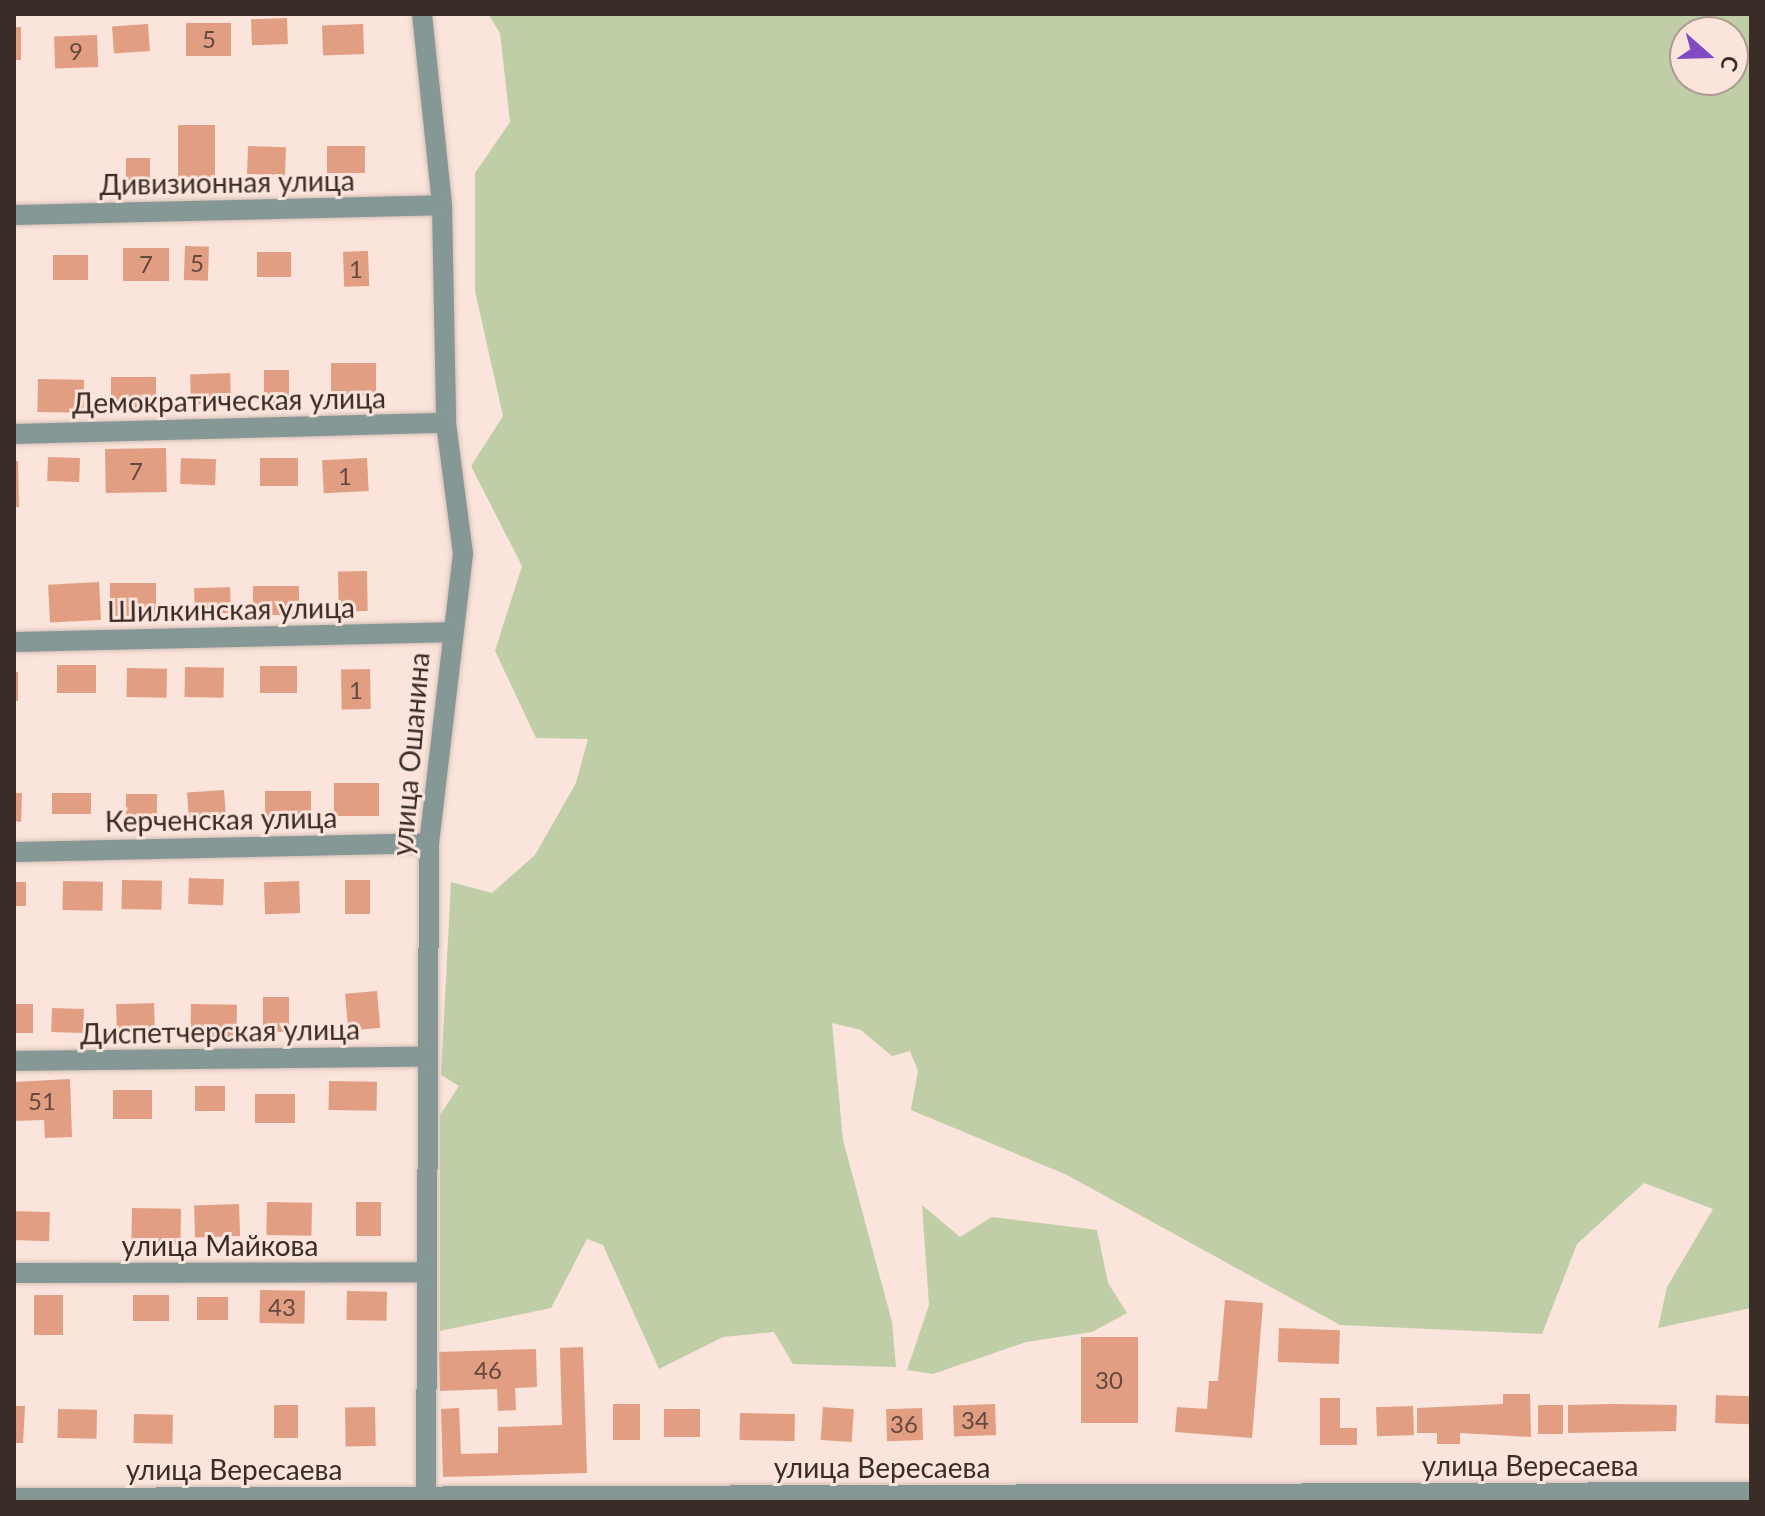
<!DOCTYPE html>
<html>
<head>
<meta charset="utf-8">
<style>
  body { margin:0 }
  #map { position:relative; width:1765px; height:1516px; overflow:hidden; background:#fbe4db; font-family:Lato,sans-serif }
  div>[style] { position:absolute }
  .green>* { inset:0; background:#bfcea7 }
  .building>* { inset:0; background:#e19e83; transform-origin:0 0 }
  .roads { filter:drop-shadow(0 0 2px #d4bfb7) drop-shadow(0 0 2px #d4bfb7) }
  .minor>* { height:20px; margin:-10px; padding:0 10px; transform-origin:10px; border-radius:10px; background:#869895 }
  span { translate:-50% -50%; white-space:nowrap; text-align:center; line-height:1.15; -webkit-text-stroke:6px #fbe4db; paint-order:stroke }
  .number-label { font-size:24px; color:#64483e }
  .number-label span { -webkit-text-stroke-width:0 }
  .street-label { font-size:28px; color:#3a2c27 }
  .frame { position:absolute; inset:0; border:16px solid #3a2c27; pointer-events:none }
  .north { position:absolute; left:1669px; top:16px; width:80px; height:80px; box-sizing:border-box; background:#fbe4db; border:2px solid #ae9a93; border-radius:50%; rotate:110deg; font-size:22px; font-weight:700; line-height:32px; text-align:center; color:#3a2c27 }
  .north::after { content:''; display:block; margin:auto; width:28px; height:36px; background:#804bc2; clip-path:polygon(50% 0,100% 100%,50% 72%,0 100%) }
</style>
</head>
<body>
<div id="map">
  <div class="green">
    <div style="clip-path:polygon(evenodd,488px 14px,1751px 14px,1751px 1308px,1658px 1328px,1667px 1287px,1713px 1209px,1644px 1183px,1577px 1244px,1542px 1334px,1340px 1325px,1067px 1175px,911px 1110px,918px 1071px,910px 1051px,892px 1056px,861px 1030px,832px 1023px,843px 1140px,892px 1322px,896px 1367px,793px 1364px,774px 1332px,723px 1337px,659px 1369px,603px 1245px,587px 1239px,551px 1308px,440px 1331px,440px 1115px,459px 1086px,441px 1075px,451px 882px,492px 893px,535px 855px,576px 783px,588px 739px,536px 738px,495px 651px,522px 566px,471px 466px,503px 416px,475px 291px,475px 173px,510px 122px,500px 33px,488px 14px,1685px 32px,1733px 32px,1733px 80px,1685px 80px,1685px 32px)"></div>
    <div style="clip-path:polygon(922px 1205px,960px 1237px,992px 1217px,1097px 1230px,1108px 1283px,1127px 1313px,1092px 1332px,1026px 1342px,933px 1374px,907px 1370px,929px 1305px)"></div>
  </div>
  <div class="building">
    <div style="left:287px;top:18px;width:26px;height:36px;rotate:88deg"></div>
    <div style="left:186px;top:23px;width:45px;height:33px"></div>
    <div style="left:148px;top:24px;width:27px;height:36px;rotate:86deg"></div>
    <div style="left:363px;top:24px;width:30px;height:41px;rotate:88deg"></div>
    <div style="left:14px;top:27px;width:7px;height:33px"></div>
    <div style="left:97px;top:35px;width:32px;height:43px;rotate:88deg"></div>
    <div style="left:178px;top:125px;width:37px;height:52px"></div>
    <div style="left:248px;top:146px;width:38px;height:28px;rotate:2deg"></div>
    <div style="left:327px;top:146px;width:38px;height:27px"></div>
    <div style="left:126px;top:158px;width:24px;height:34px"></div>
    <div style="left:185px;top:246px;width:24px;height:34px;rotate:2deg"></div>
    <div style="left:123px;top:248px;width:46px;height:33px"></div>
    <div style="left:368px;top:251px;width:35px;height:25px;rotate:88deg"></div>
    <div style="left:257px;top:252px;width:34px;height:25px"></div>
    <div style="left:53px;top:255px;width:35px;height:25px"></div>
    <div style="left:331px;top:363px;width:45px;height:33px"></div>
    <div style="left:264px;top:370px;width:25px;height:35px"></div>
    <div style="left:230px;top:373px;width:30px;height:40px;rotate:88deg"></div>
    <div style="left:111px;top:377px;width:45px;height:33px"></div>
    <div style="left:38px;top:379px;width:46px;height:33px;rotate:1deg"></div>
    <div style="left:166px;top:448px;width:44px;height:61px;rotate:89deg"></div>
    <div style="left:48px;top:457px;width:32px;height:24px;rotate:2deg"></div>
    <div style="left:181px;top:458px;width:35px;height:26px;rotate:2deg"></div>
    <div style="left:260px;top:458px;width:38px;height:28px"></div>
    <div style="left:367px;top:458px;width:33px;height:45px;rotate:87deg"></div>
    <div style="clip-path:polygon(14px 461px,18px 461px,19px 507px,14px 507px)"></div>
    <div style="left:367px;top:571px;width:40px;height:29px;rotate:89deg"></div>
    <div style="left:99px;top:582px;width:38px;height:51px;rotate:87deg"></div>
    <div style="left:156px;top:583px;width:33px;height:46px;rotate:90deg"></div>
    <div style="left:299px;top:586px;width:29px;height:46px;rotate:90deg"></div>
    <div style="left:230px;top:587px;width:26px;height:36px;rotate:88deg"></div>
    <div style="left:57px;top:665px;width:39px;height:28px"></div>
    <div style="left:260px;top:666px;width:37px;height:27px"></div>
    <div style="left:185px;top:667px;width:39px;height:30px;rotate:1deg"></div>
    <div style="left:127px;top:668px;width:40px;height:29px;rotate:1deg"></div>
    <div style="left:370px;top:669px;width:40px;height:29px;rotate:89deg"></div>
    <div style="left:14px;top:672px;width:4px;height:29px"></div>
    <div style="left:334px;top:783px;width:45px;height:33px"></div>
    <div style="left:224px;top:790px;width:27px;height:37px;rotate:86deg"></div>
    <div style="left:311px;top:791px;width:33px;height:46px;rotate:90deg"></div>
    <div style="clip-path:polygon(14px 793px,22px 793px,21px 822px,14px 821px)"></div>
    <div style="left:52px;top:793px;width:39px;height:21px"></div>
    <div style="left:126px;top:794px;width:31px;height:22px"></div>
    <div style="left:189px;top:878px;width:35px;height:26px;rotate:2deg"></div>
    <div style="left:122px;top:880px;width:40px;height:29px;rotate:1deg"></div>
    <div style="left:345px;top:880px;width:25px;height:34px"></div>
    <div style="left:63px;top:881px;width:40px;height:29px;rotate:1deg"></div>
    <div style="left:299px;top:881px;width:32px;height:35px;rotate:88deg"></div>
    <div style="left:14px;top:882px;width:12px;height:24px"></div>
    <div style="left:377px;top:991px;width:37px;height:32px;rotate:85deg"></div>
    <div style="left:289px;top:997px;width:35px;height:26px;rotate:90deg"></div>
    <div style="left:154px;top:1003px;width:28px;height:38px;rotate:88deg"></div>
    <div style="left:14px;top:1004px;width:19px;height:29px"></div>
    <div style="left:191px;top:1004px;width:46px;height:33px;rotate:1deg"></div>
    <div style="left:52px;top:1008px;width:32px;height:24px;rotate:2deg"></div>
    <div style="clip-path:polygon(70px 1079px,72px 1137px,45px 1138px,44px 1120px,14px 1121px,14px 1082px)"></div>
    <div style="left:329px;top:1081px;width:48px;height:29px;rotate:1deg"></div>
    <div style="left:195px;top:1086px;width:30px;height:25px"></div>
    <div style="left:113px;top:1090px;width:39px;height:29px"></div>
    <div style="left:255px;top:1094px;width:40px;height:29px"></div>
    <div style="left:267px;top:1202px;width:45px;height:33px;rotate:1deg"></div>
    <div style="left:356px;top:1202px;width:25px;height:34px"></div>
    <div style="left:239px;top:1204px;width:32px;height:45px;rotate:88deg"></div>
    <div style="left:132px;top:1208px;width:49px;height:36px;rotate:1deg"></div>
    <div style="left:14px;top:1211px;width:36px;height:29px;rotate:2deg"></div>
    <div style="left:260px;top:1290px;width:45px;height:33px;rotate:1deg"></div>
    <div style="left:347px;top:1291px;width:40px;height:29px;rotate:1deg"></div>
    <div style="left:34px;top:1295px;width:29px;height:40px"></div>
    <div style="left:133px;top:1295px;width:36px;height:26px"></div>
    <div style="left:197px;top:1297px;width:31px;height:23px"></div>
    <div style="clip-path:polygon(1225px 1300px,1263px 1303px,1252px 1438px,1175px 1432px,1177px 1407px,1207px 1409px,1209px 1381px,1218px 1381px)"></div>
    <div style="left:1279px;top:1328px;width:61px;height:34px;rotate:2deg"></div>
    <div style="left:1081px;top:1337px;width:57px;height:86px"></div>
    <div style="clip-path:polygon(583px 1347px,587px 1473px,443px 1477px,441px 1409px,459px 1408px,461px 1454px,498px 1453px,498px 1427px,562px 1425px,560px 1348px)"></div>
    <div style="clip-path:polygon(536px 1349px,537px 1387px,515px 1388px,516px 1410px,498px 1411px,497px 1389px,440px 1391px,439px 1352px)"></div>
    <div style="clip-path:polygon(1503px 1394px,1530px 1394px,1531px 1437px,1460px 1433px,1460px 1444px,1437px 1444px,1437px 1433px,1417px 1433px,1417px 1408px,1503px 1404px)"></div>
    <div style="left:1716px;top:1395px;width:35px;height:28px;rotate:2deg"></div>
    <div style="clip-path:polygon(1320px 1398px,1340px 1398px,1340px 1428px,1357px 1428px,1357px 1445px,1320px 1445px)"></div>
    <div style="left:613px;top:1404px;width:27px;height:36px"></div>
    <div style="left:995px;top:1404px;width:31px;height:42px;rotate:88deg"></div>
    <div style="clip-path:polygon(1611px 1404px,1677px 1405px,1676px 1431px,1568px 1433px,1568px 1405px)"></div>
    <div style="left:274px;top:1405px;width:24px;height:33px"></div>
    <div style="left:1538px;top:1405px;width:25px;height:29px"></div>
    <div style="clip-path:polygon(14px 1406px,25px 1406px,23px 1443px,14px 1443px)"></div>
    <div style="left:1413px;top:1406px;width:29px;height:37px;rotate:88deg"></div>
    <div style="left:375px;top:1407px;width:39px;height:30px;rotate:89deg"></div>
    <div style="left:823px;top:1407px;width:31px;height:33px;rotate:4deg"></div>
    <div style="left:922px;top:1408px;width:32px;height:36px;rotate:88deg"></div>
    <div style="left:58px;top:1409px;width:39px;height:29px;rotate:1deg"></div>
    <div style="left:664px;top:1409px;width:36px;height:28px"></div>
    <div style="left:740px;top:1413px;width:55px;height:27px;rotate:1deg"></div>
    <div style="left:134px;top:1414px;width:39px;height:29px;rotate:1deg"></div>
  </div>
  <div class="roads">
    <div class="minor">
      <div style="left:422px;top:14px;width:192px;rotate:84deg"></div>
      <div style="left:442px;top:205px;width:218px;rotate:88.9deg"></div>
      <div style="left:446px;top:423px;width:132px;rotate:82.6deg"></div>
      <div style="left:463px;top:554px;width:291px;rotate:96.7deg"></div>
      <div style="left:429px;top:843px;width:659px;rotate:90.26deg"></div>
      <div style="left:14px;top:215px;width:428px;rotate:-1.3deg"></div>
      <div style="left:14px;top:434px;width:432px;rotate:-1.5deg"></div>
      <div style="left:14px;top:642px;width:435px;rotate:-1.3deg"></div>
      <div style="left:14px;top:852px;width:415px;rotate:-1.2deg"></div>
      <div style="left:14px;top:1061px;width:412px;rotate:-0.6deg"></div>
      <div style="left:14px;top:1273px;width:413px;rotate:-0.1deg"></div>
      <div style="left:14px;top:1498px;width:1737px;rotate:-0.2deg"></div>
    </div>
  </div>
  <div class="number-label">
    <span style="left:209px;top:39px">5</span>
    <span style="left:76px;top:51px">9</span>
    <span style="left:197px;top:263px">5</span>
    <span style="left:146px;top:264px">7</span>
    <span style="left:356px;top:269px">1</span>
    <span style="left:136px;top:471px">7</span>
    <span style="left:345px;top:476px">1</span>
    <span style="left:356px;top:690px">1</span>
    <span style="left:42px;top:1101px">51</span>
    <span style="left:282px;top:1307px">43</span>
    <span style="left:488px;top:1370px">46</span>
    <span style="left:1109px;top:1380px">30</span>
    <span style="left:975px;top:1420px">34</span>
    <span style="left:904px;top:1424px">36</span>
  </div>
  <div class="street-label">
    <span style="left:227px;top:182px;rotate:-1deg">Дивизионная улица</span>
    <span style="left:229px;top:400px;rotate:-1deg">Демократическая улица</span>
    <span style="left:231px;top:609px;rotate:-1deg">Шилкинская улица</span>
    <span style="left:410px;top:754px;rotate:-85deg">улица Ошанина</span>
    <span style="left:221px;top:819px;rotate:-1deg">Керченская улица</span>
    <span style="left:220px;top:1031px;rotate:-1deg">Диспетчерская улица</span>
    <span style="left:220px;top:1245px">улица Майкова</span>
    <span style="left:1530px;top:1465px">улица Вересаева</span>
    <span style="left:882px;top:1467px">улица Вересаева</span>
    <span style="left:234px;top:1469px">улица Вересаева</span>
  </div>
  <div class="frame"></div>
  <div class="north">С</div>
</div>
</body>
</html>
